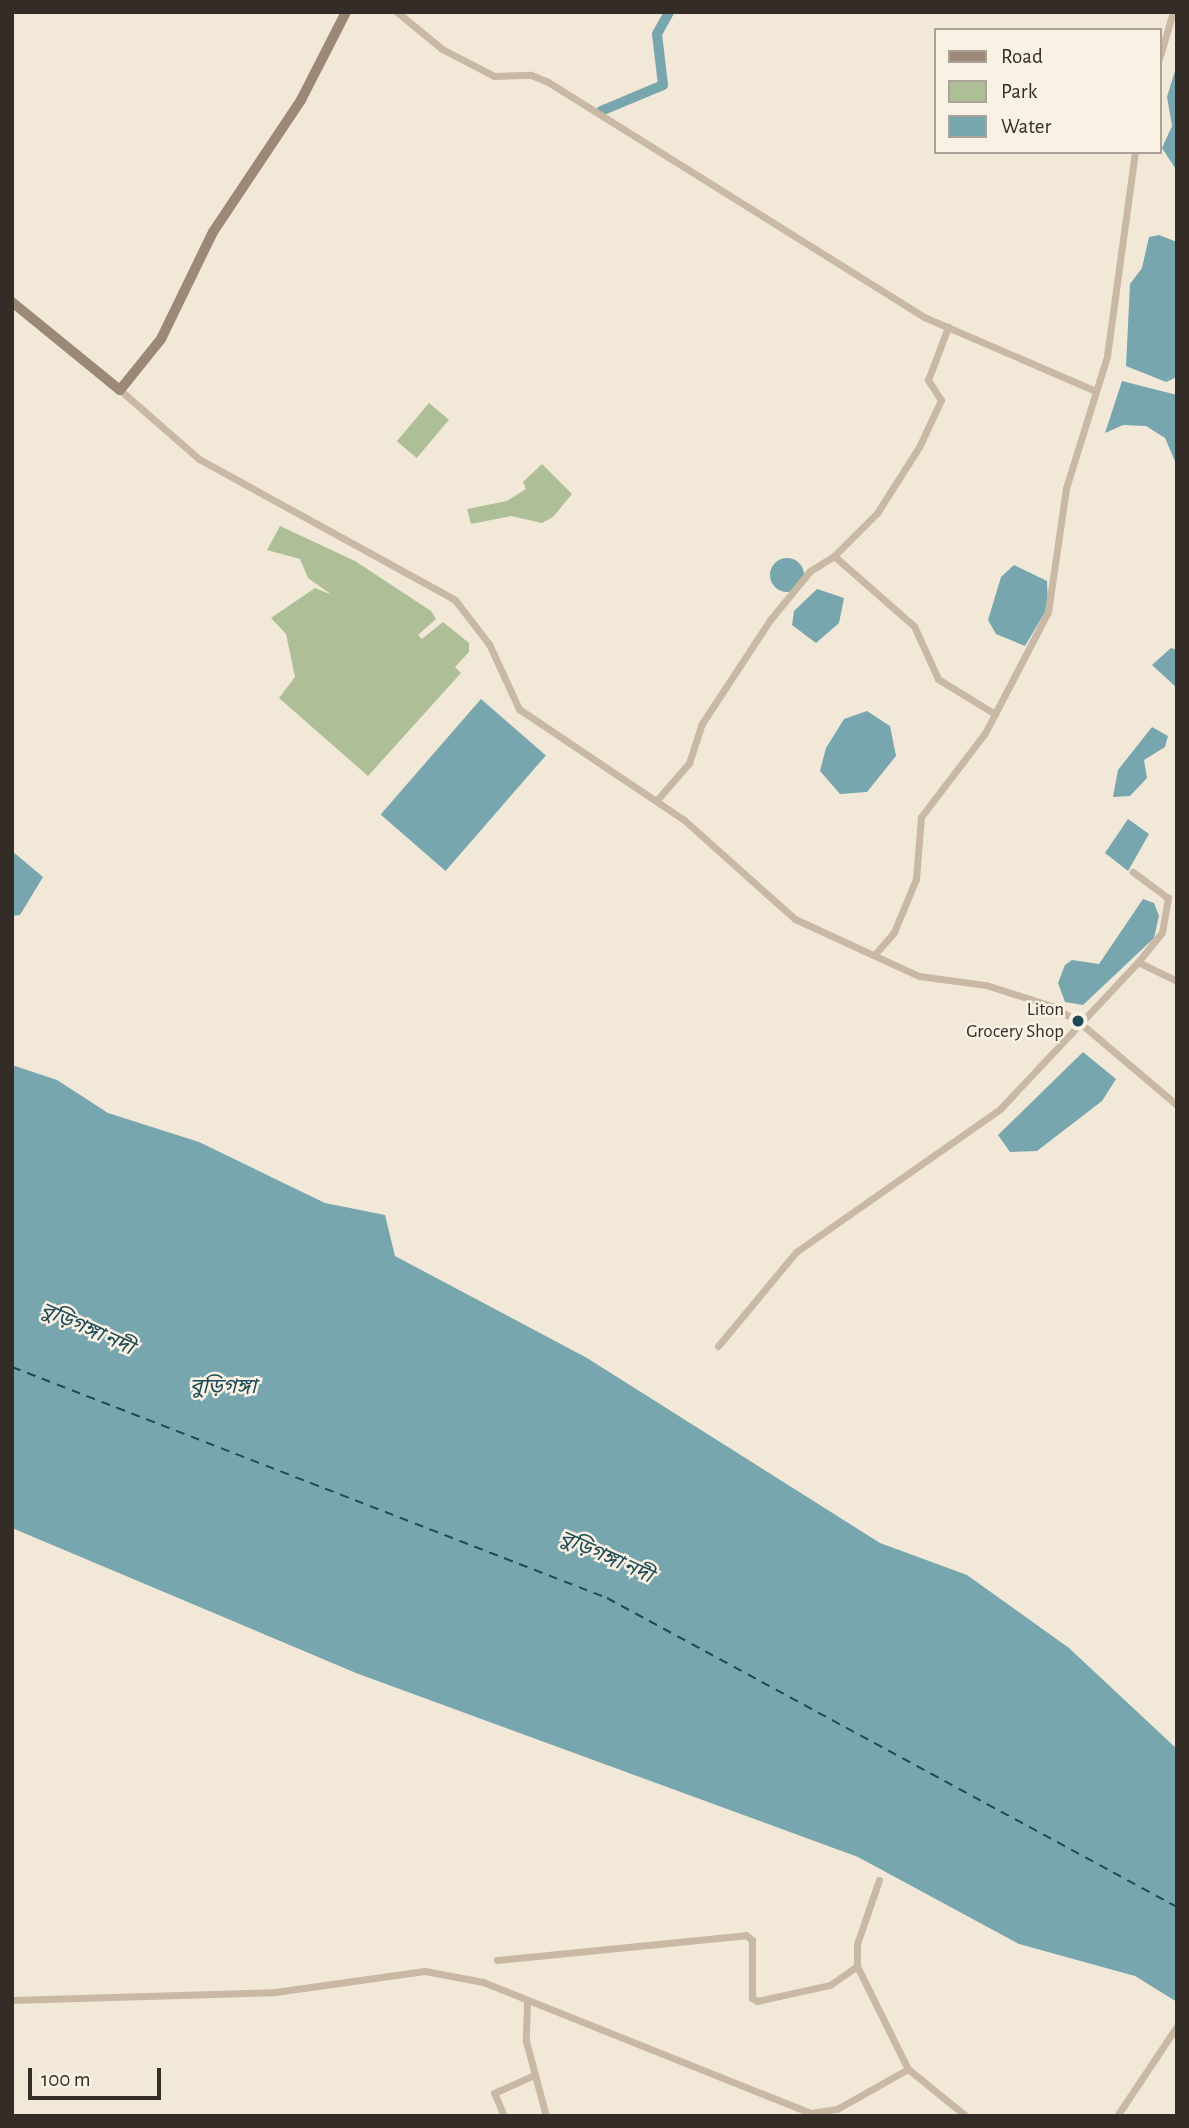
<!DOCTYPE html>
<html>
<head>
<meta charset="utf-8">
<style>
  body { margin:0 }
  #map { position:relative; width:1189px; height:2128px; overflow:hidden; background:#f1e8d8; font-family:"Alegreya Sans","Noto Sans Bengali",sans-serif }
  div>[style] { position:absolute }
  .green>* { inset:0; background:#aebf98; transform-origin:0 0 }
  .water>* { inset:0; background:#77a6ae; transform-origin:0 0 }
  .round { border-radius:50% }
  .canal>* { height:10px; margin:-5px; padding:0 5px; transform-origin:5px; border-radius:5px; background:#77a6ae }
  .ferry>* { height:2px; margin-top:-1px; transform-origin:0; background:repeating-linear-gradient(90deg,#1c4b55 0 9px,transparent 0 16px) }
  .street>* { height:7px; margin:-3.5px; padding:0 3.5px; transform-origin:3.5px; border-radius:3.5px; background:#c9b9a4 }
  .secondary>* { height:10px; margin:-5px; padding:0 5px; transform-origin:5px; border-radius:5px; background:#9c8876 }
  .dots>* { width:19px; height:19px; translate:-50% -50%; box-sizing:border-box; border:4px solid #f9f1e4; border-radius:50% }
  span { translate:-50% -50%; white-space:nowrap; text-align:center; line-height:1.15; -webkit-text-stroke:5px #f9f1e4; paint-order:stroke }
  .poi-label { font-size:19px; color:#342c26 }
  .right { translate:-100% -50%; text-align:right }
  .water-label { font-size:21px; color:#1c4b55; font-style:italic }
  .frame { position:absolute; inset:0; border:14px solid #342c26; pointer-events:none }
  .legend { position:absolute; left:934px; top:28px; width:228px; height:126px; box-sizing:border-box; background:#f9f1e4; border:2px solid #aaa298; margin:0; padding:9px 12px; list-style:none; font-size:21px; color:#342c26 }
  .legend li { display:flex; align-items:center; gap:14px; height:35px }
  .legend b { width:35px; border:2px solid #aaa298 }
  .scale { position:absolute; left:28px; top:2068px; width:133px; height:32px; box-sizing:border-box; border:4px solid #342c26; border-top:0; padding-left:9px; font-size:21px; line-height:24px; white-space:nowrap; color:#342c26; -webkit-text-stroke:5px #f9f1e4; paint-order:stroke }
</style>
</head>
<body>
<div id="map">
  <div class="green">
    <div style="left:429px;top:403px;width:26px;height:50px;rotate:40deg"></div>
    <div style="clip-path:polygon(542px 464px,572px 494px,553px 517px,542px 523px,511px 516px,471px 524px,467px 509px,507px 501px,526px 489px,523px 482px)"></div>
    <div style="clip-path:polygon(280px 526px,355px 561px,431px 611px,436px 619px,418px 635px,422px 639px,443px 622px,469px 643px,469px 652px,455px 667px,461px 673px,368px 776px,279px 698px,295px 677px,286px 634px,271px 618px,315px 588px,332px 595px,308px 578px,300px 559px,267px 550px)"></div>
  </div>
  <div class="water">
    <div style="clip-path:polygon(1177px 64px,1177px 171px,1162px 148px,1172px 126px,1167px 97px)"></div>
    <div style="clip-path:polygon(1159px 235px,1177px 242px,1177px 377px,1166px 382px,1126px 366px,1130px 284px,1142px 268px,1149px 237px)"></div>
    <div style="clip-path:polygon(1122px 381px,1177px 395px,1177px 466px,1165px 438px,1146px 426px,1123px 425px,1105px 433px)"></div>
    <div class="round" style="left:770px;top:558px;width:34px;height:34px"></div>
    <div style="clip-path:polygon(1014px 565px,1047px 581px,1048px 607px,1025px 646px,996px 634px,988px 620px,1001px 577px)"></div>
    <div style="clip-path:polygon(817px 589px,844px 598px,839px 623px,816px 643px,792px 625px,794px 611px)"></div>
    <div style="clip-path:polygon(1171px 648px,1177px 650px,1177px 688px,1152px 665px)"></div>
    <div style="left:481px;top:699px;width:86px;height:153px;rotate:41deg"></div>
    <div style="clip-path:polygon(867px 711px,890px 726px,896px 756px,867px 792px,840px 794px,820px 771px,826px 748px,844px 719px)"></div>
    <div style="clip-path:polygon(1152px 727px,1168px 736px,1165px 747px,1144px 760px,1147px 778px,1130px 796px,1113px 797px,1118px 770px)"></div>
    <div style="clip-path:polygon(1128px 819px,1149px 834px,1128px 871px,1105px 853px)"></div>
    <div style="clip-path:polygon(12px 851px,43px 877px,20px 915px,12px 916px)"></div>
    <div style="clip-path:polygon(1143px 899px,1154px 903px,1159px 916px,1154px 938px,1083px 1005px,1065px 1002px,1058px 983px,1065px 965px,1072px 960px,1099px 964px)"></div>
    <div style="clip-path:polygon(1083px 1052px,1116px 1079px,1102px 1101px,1037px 1151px,1010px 1152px,998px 1135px)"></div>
    <div style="clip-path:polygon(12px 1065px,57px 1080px,108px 1113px,199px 1142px,325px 1203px,385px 1215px,395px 1256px,587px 1358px,880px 1543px,967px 1575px,1069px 1648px,1177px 1749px,1177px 2002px,1135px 1976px,1019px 1944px,858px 1857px,356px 1673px,12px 1528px)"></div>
  </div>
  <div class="canal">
    <div style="left:601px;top:111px;width:67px;rotate:-22.8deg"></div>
    <div style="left:663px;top:85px;width:51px;rotate:-96.7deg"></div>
    <div style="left:657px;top:34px;width:25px;rotate:-61deg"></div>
  </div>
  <div class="ferry">
    <div style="left:12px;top:1367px;width:638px;rotate:21.22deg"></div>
    <div style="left:607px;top:1598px;width:648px;rotate:28.46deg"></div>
  </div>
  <div class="street">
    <div style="left:397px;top:12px;width:58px;rotate:39.4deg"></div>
    <div style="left:442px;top:49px;width:59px;rotate:27.4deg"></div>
    <div style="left:494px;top:76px;width:37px;rotate:-2deg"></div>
    <div style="left:531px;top:75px;width:18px;rotate:22deg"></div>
    <div style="left:548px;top:82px;width:443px;rotate:32deg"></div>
    <div style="left:924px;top:317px;width:187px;rotate:23.3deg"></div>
    <div style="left:1159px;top:59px;width:49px;rotate:-73.4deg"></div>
    <div style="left:120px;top:390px;width:105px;rotate:41.1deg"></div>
    <div style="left:199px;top:459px;width:292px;rotate:28.8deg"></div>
    <div style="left:455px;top:600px;width:56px;rotate:52.3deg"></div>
    <div style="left:489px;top:644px;width:72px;rotate:65.2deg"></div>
    <div style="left:519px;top:709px;width:197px;rotate:33.9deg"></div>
    <div style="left:683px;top:819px;width:150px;rotate:41.8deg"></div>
    <div style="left:795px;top:919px;width:136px;rotate:24.7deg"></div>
    <div style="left:919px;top:976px;width:68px;rotate:7.7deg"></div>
    <div style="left:986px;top:985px;width:69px;rotate:17.7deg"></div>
    <div style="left:1052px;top:1006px;width:31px;rotate:31deg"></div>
    <div style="left:1079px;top:1022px;width:128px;rotate:40.3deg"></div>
    <div style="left:834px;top:556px;width:61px;rotate:-45deg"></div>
    <div style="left:877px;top:513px;width:78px;rotate:-57.5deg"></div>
    <div style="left:919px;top:447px;width:52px;rotate:-64.9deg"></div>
    <div style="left:941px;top:400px;width:24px;rotate:-123deg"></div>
    <div style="left:928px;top:380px;width:57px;rotate:-69.3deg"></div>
    <div style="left:657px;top:800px;width:49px;rotate:-49.1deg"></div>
    <div style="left:689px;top:763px;width:40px;rotate:-72deg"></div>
    <div style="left:701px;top:725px;width:126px;rotate:-56.7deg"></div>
    <div style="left:770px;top:620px;width:63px;rotate:-50.8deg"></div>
    <div style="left:810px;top:571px;width:28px;rotate:-32deg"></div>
    <div style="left:834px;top:556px;width:106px;rotate:41.2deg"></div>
    <div style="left:914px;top:626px;width:58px;rotate:65.6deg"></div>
    <div style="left:938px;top:679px;width:67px;rotate:31.6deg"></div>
    <div style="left:876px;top:953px;width:28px;rotate:-49deg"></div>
    <div style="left:894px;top:932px;width:57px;rotate:-67.5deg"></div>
    <div style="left:916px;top:879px;width:62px;rotate:-85.4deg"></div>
    <div style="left:921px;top:817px;width:106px;rotate:-52.7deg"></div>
    <div style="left:985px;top:733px;width:136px;rotate:-62.5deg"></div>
    <div style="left:1048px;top:612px;width:125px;rotate:-81.7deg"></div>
    <div style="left:1066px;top:488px;width:138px;rotate:-72.7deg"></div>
    <div style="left:1107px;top:356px;width:206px;rotate:-82.2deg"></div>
    <div style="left:1138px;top:962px;width:43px;rotate:26deg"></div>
    <div style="left:718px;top:1346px;width:122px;rotate:-50.3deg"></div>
    <div style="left:796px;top:1252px;width:249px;rotate:-35deg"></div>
    <div style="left:1000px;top:1109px;width:202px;rotate:-46.8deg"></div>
    <div style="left:1138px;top:962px;width:38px;rotate:-51deg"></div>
    <div style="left:1162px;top:932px;width:35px;rotate:-80deg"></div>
    <div style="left:1168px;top:898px;width:44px;rotate:-143.4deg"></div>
    <div style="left:879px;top:1880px;width:68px;rotate:109deg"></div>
    <div style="left:857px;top:1944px;width:22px;rotate:90deg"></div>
    <div style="left:857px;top:1966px;width:115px;rotate:63.7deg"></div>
    <div style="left:497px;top:1960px;width:250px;rotate:-5.7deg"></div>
    <div style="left:746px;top:1935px;width:8px;rotate:40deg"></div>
    <div style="left:752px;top:1940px;width:58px;rotate:90deg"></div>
    <div style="left:752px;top:1998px;width:6px;rotate:31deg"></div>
    <div style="left:757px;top:2001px;width:75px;rotate:-12.4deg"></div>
    <div style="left:830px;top:1985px;width:33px;rotate:-35deg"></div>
    <div style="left:12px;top:2000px;width:263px;rotate:-1.7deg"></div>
    <div style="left:275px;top:1992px;width:151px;rotate:-8deg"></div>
    <div style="left:425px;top:1971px;width:59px;rotate:10.7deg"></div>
    <div style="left:483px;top:1982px;width:353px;rotate:21.8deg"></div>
    <div style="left:811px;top:2113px;width:26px;rotate:-9deg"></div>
    <div style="left:837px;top:2109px;width:81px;rotate:-29.4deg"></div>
    <div style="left:908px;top:2069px;width:75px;rotate:39deg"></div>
    <div style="left:527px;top:2004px;width:37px;rotate:92deg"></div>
    <div style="left:526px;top:2041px;width:78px;rotate:75.1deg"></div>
    <div style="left:504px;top:2116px;width:25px;rotate:-113deg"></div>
    <div style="left:494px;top:2093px;width:42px;rotate:-24.1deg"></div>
    <div style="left:1117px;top:2116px;width:108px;rotate:-56.3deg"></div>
  </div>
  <div class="secondary">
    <div style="left:12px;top:302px;width:139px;rotate:39.2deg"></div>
    <div style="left:120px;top:390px;width:65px;rotate:-51.2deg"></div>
    <div style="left:161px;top:339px;width:119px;rotate:-64.1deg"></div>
    <div style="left:213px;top:232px;width:159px;rotate:-56.3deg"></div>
    <div style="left:301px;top:100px;width:99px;rotate:-62.9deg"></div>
  </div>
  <div class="dots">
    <div style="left:1078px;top:1021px;background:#1c4b55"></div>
  </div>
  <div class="poi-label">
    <span class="right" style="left:1064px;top:1021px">Liton<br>Grocery Shop</span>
  </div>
  <div class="water-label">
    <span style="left:87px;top:1329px;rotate:24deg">বুড়িগঙ্গা নদী</span>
    <span style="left:223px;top:1387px">বুড়িগঙ্গা</span>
    <span style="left:606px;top:1557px;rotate:24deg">বুড়িগঙ্গা নদী</span>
  </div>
  <div class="frame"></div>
  <ul class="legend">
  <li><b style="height:9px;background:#9c8876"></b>Road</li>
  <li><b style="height:19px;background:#aebf98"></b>Park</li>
  <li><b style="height:19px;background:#77a6ae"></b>Water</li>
  </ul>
  <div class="scale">100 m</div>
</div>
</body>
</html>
